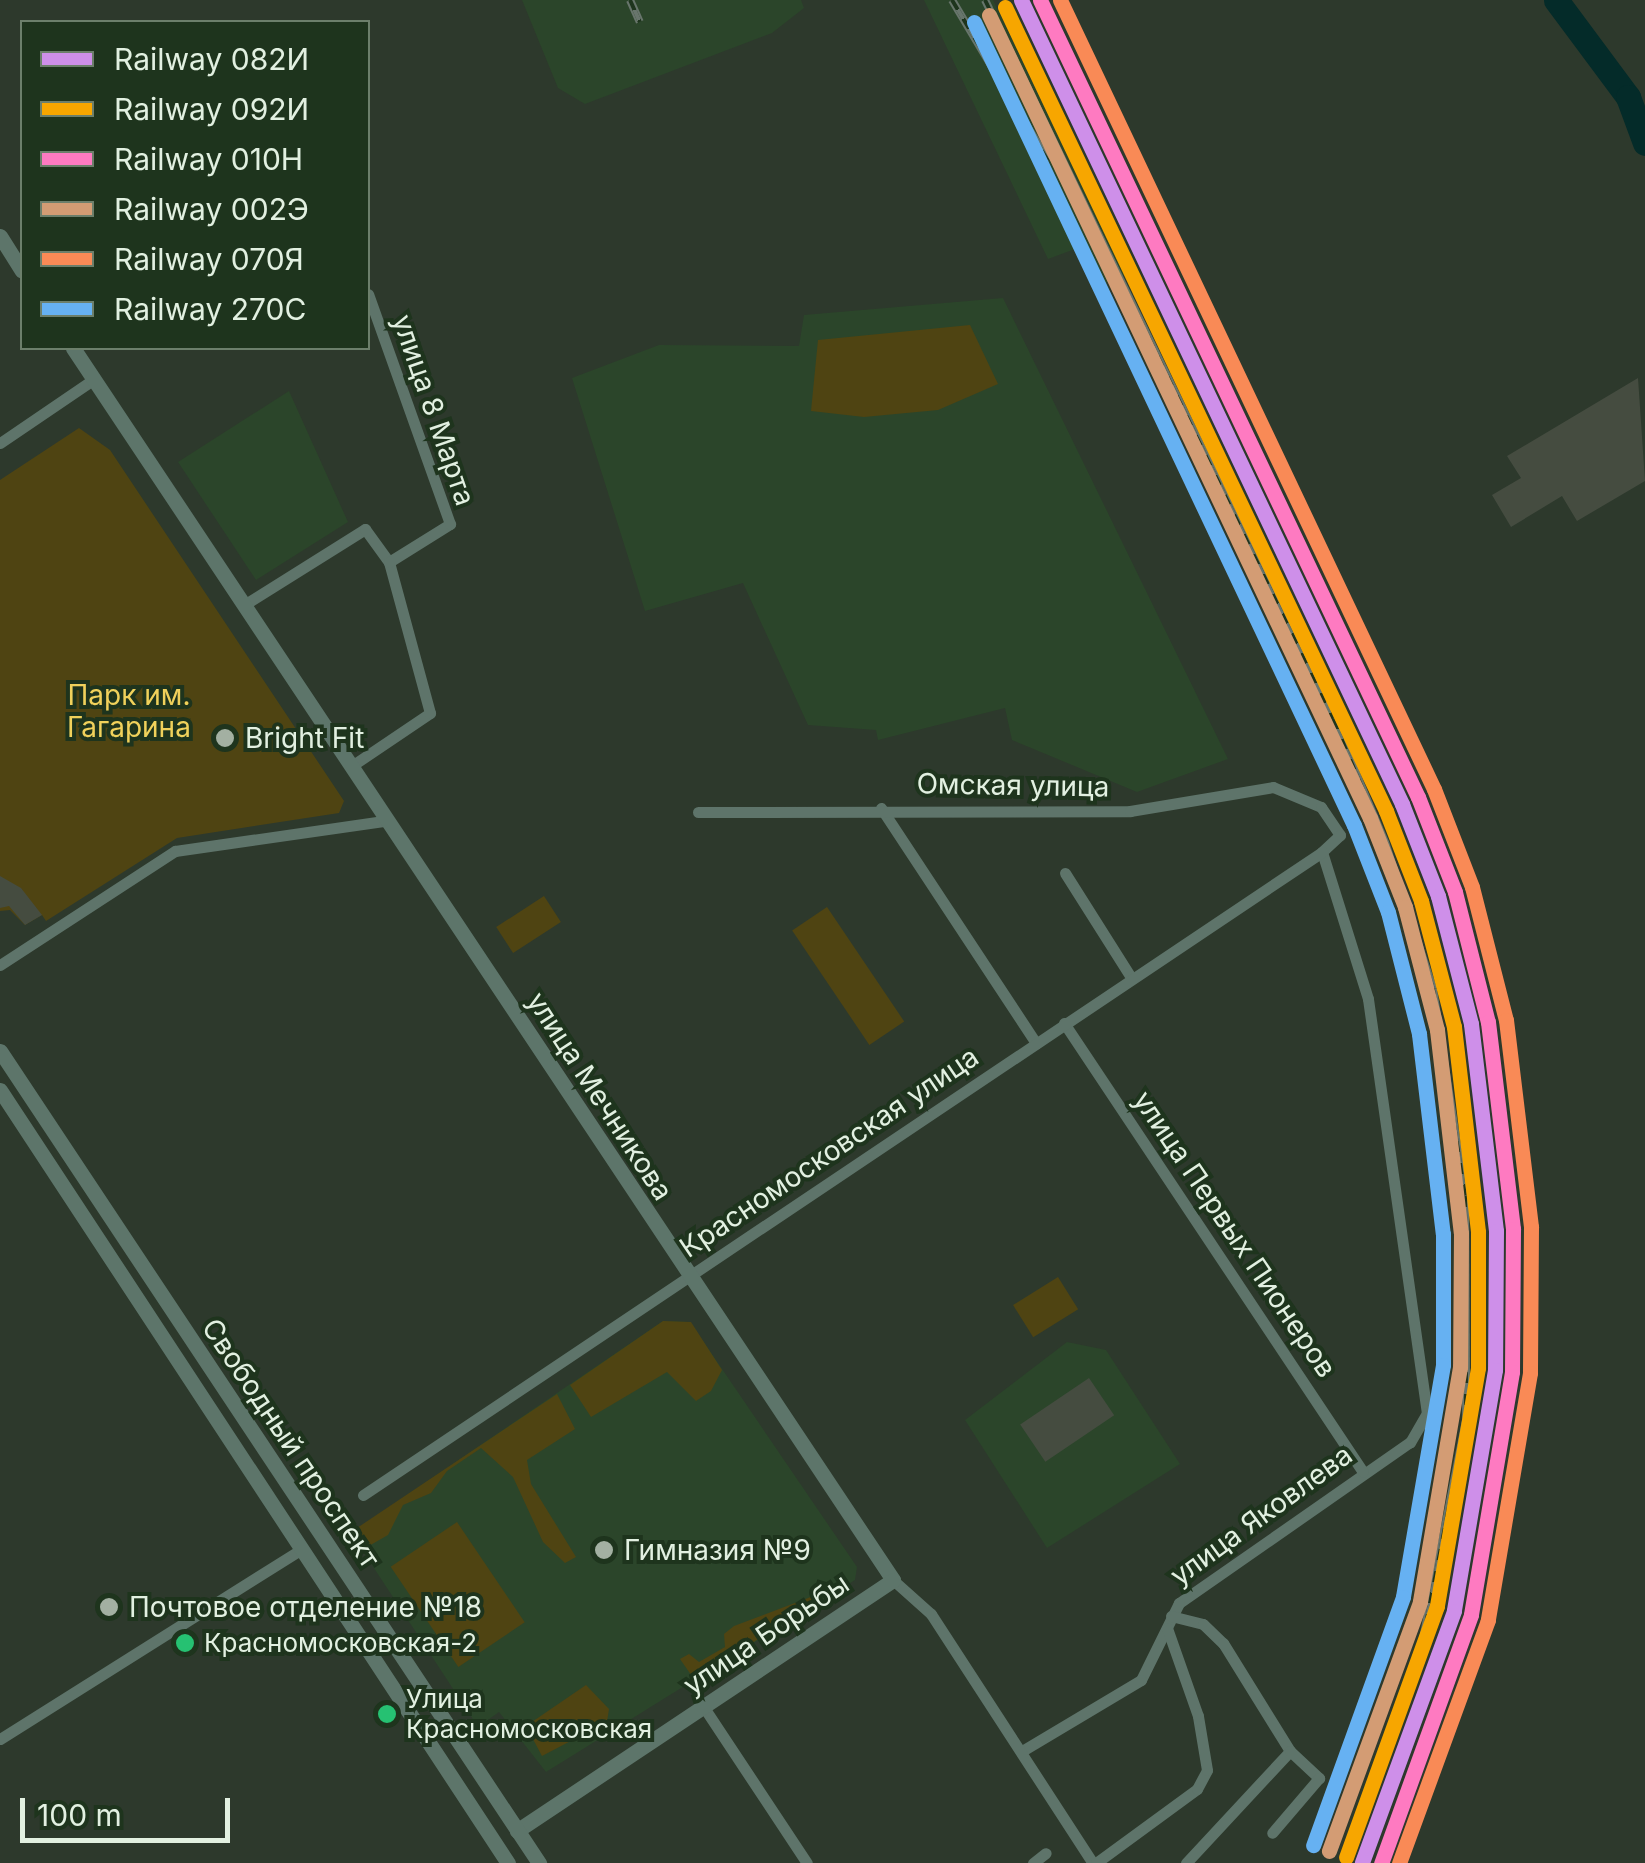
<!DOCTYPE html>
<html>
<head>
<meta charset="utf-8">
<style>
  body { margin:0 }
  #map { position:relative; width:1645px; height:1863px; overflow:hidden; background:#2d392c; font-family:Inter,sans-serif }
  div>[style] { position:absolute }
  .built>* { inset:0; background:#2b452a }
  .green>* { inset:0; background:#4f4412; transform-origin:0 0 }
  .river>* { height:25px; margin:-12.5px; padding:0 12.5px; transform-origin:12.5px; border-radius:12.5px; background:#042b29 }
  .building>* { inset:0; background:#454c40; transform-origin:0 0 }
  .street>* { height:11px; margin:-5.5px; padding:0 5.5px; transform-origin:5.5px; border-radius:5.5px; background:#5e746a }
  .secondary>* { height:15px; margin:-7.5px; padding:0 7.5px; transform-origin:7.5px; border-radius:7.5px; background:#5d756a }
  .rail>* { height:8px; margin-top:-4px; transform-origin:0; background:repeating-linear-gradient(90deg,#1e341d 0 11px,#68756c 0 22px); box-sizing:border-box; border-block:2px solid #68756c }
  .rail-1>* { height:15px; margin:-7.5px; padding:0 7.5px; transform-origin:7.5px; border-radius:7.5px; background:#ce8fe9 }
  .rail-2>* { height:15px; margin:-7.5px; padding:0 7.5px; transform-origin:7.5px; border-radius:7.5px; background:#f7a600 }
  .rail-3>* { height:15px; margin:-7.5px; padding:0 7.5px; transform-origin:7.5px; border-radius:7.5px; background:#fe7ac1 }
  .rail-4>* { height:15px; margin:-7.5px; padding:0 7.5px; transform-origin:7.5px; border-radius:7.5px; background:#d39c74 }
  .rail-5>* { height:15px; margin:-7.5px; padding:0 7.5px; transform-origin:7.5px; border-radius:7.5px; background:#f98a56 }
  .rail-6>* { height:15px; margin:-7.5px; padding:0 7.5px; transform-origin:7.5px; border-radius:7.5px; background:#66b1f2 }
  .dots>* { width:28px; height:28px; translate:-50% -50%; box-sizing:border-box; border:5px solid #1e341d; border-radius:50% }
  span { translate:-50% -50%; white-space:nowrap; text-align:center; line-height:1.15; -webkit-text-stroke:8px #1e341d; paint-order:stroke }
  .bus-label { font-size:26px; color:#e2f0e1 }
  .left { translate:0 -50%; text-align:left }
  .street-label { font-size:28px; color:#e2f0e1 }
  .park-label { font-size:28px; color:#f0d15b }
  .poi-label { font-size:28px; color:#e2f0e1 }
  .legend { position:absolute; left:20px; top:20px; width:350px; height:330px; box-sizing:border-box; background:#1e341d; border:2px solid #6c7f6b; margin:0; padding:12px 18px; list-style:none; font-size:30px; color:#e2f0e1 }
  .legend li { display:flex; align-items:center; gap:20px; height:50px }
  .legend b { width:50px; border:2px solid #6c7f6b }
  .scale { position:absolute; left:20px; top:1798px; width:210px; height:45px; box-sizing:border-box; border:5px solid #e2f0e1; border-top:0; padding-left:12px; font-size:30px; line-height:35px; white-space:nowrap; color:#e2f0e1; -webkit-text-stroke:8px #1e341d; paint-order:stroke }
</style>
</head>
<body>
<div id="map">
  <div class="built">
    <div style="clip-path:polygon(522px 0,801px 0,804px 8px,772px 33px,585px 104px,558px 88px)"></div>
    <div style="clip-path:polygon(924px 0,993px 0,1125px 275px,1094px 288px,1075px 249px,1048px 259px)"></div>
    <div style="clip-path:polygon(1003px 298px,1228px 759px,1137px 792px,1012px 740px,1005px 708px,878px 740px,876px 730px,808px 725px,743px 583px,645px 611px,572px 378px,659px 345px,799px 346px,804px 315px)"></div>
    <div style="clip-path:polygon(289px 391px,348px 522px,256px 580px,178px 462px)"></div>
    <div style="clip-path:polygon(663px 1321px,690px 1322px,857px 1567px,855px 1580px,546px 1772px,499px 1712px,478px 1727px,351px 1533px)"></div>
    <div style="clip-path:polygon(1067px 1342px,1106px 1350px,1180px 1464px,1047px 1548px,965px 1420px)"></div>
  </div>
  <div class="green">
    <div style="clip-path:polygon(970px 325px,998px 384px,938px 410px,864px 417px,811px 411px,818px 340px)"></div>
    <div style="clip-path:polygon(79px 428px,110px 450px,344px 801px,339px 813px,177px 838px,46px 921px,42px 915px,25px 925px,10px 910px,0 911px,0 480px)"></div>
    <div style="left:544px;top:896px;width:31px;height:57px;rotate:57deg"></div>
    <div style="left:827px;top:907px;width:138px;height:42px;rotate:56deg"></div>
    <div style="left:1058px;top:1277px;width:38px;height:53px;rotate:58deg"></div>
    <div style="clip-path:polygon(663px 1321px,691px 1322px,722px 1370px,711px 1391px,696px 1401px,667px 1372px,591px 1417px,570px 1385px)"></div>
    <div style="clip-path:polygon(557px 1394px,575px 1429px,527px 1460px,531px 1484px,576px 1557px,565px 1563px,543px 1542px,513px 1477px,481px 1448px,447px 1471px,431px 1493px,403px 1505px,388px 1535px,367px 1547px,357px 1528px)"></div>
    <div style="left:457px;top:1522px;width:121px;height:80px;rotate:56deg"></div>
    <div style="clip-path:polygon(829px 1590px,696px 1682px,680px 1659px,689px 1654px,699px 1662px,725px 1647px,724px 1634px,734px 1626px)"></div>
    <div style="clip-path:polygon(586px 1685px,609px 1709px,607px 1722px,542px 1756px,526px 1726px)"></div>
  </div>
  <div class="river">
    <div style="left:1556px;top:0;width:121px;rotate:53.4deg"></div>
    <div style="left:1628px;top:97px;width:49px;rotate:69.7deg"></div>
  </div>
  <div class="building">
    <div style="clip-path:polygon(1638px 378px,1645px 481px,1577px 521px,1562px 496px,1511px 527px,1492px 495px,1521px 478px,1507px 456px)"></div>
    <div style="clip-path:polygon(0 876px,21px 888px,42px 915px,25px 925px,9px 906px,0 908px)"></div>
    <div style="left:1089px;top:1378px;width:45px;height:83px;rotate:56deg"></div>
  </div>
  <div class="street">
    <div style="left:0;top:443px;width:114px;rotate:-34.2deg"></div>
    <div style="left:244px;top:605px;width:143px;rotate:-32.1deg"></div>
    <div style="left:365px;top:529px;width:41px;rotate:54deg"></div>
    <div style="left:353px;top:765px;width:93px;rotate:-34deg"></div>
    <div style="left:430px;top:713px;width:156px;rotate:-105.2deg"></div>
    <div style="left:389px;top:562px;width:72px;rotate:-31.9deg"></div>
    <div style="left:450px;top:524px;width:244px;rotate:-109.6deg"></div>
    <div style="left:881px;top:808px;width:282px;rotate:56.6deg"></div>
    <div style="left:698px;top:812px;width:432px;rotate:-0.1deg"></div>
    <div style="left:1130px;top:811px;width:145px;rotate:-9.5deg"></div>
    <div style="left:1273px;top:787px;width:52px;rotate:22.6deg"></div>
    <div style="left:1321px;top:807px;width:34px;rotate:56deg"></div>
    <div style="left:1340px;top:835px;width:25px;rotate:137deg"></div>
    <div style="left:1322px;top:852px;width:154px;rotate:72.6deg"></div>
    <div style="left:1368px;top:999px;width:418px;rotate:81.9deg"></div>
    <div style="left:1427px;top:1413px;width:34px;rotate:120deg"></div>
    <div style="left:1410px;top:1442px;width:282px;rotate:145.1deg"></div>
    <div style="left:1179px;top:1603px;width:86px;rotate:116.3deg"></div>
    <div style="left:1141px;top:1680px;width:139px;rotate:149.2deg"></div>
    <div style="left:1065px;top:873px;width:125px;rotate:57.7deg"></div>
    <div style="left:0;top:965px;width:209px;rotate:-33.1deg"></div>
    <div style="left:175px;top:851px;width:216px;rotate:-8.2deg"></div>
    <div style="left:1064px;top:1023px;width:539px;rotate:56.34deg"></div>
    <div style="left:363px;top:1495px;width:1155px;rotate:-33.84deg"></div>
    <div style="left:893px;top:1580px;width:51px;rotate:41.8deg"></div>
    <div style="left:931px;top:1614px;width:297px;rotate:57deg"></div>
    <div style="left:1171px;top:1616px;width:33px;rotate:14deg"></div>
    <div style="left:1203px;top:1624px;width:28px;rotate:44deg"></div>
    <div style="left:1223px;top:1643px;width:127px;rotate:58.2deg"></div>
    <div style="left:703px;top:1706px;width:188px;rotate:56.5deg"></div>
    <div style="left:0;top:1739px;width:355px;rotate:-32.2deg"></div>
    <div style="left:1033px;top:1863px;width:16px;rotate:-38deg"></div>
    <div style="left:1096px;top:1863px;width:125px;rotate:-36.2deg"></div>
    <div style="left:1197px;top:1789px;width:21px;rotate:-62deg"></div>
    <div style="left:1207px;top:1770px;width:55px;rotate:-99.5deg"></div>
    <div style="left:1198px;top:1716px;width:93px;rotate:-109.4deg"></div>
    <div style="left:1186px;top:1863px;width:153px;rotate:-47.1deg"></div>
    <div style="left:1290px;top:1751px;width:40px;rotate:43deg"></div>
    <div style="left:1319px;top:1778px;width:72px;rotate:130.5deg"></div>
  </div>
  <div class="secondary">
    <div style="left:0;top:236px;width:41px;rotate:57.8deg"></div>
    <div style="left:73px;top:348px;width:1480px;rotate:56.35deg"></div>
    <div style="left:893px;top:1580px;width:452px;rotate:146.3deg"></div>
    <div style="left:0;top:1051px;width:975px;rotate:56.42deg"></div>
    <div style="left:0;top:1090px;width:925px;rotate:56.69deg"></div>
  </div>
  <div class="rail">
    <div style="left:630px;top:0;width:24px;rotate:66deg"></div>
    <div style="left:952px;top:0;width:187px;rotate:59.2deg"></div>
    <div style="left:985px;top:0;width:799px;rotate:64.17deg"></div>
    <div style="left:1333px;top:719px;width:134px;rotate:67.1deg"></div>
    <div style="left:1385px;top:842px;width:155px;rotate:71.9deg"></div>
    <div style="left:1433px;top:989px;width:209px;rotate:81.2deg"></div>
    <div style="left:1465px;top:1196px;width:224px;rotate:89.7deg"></div>
    <div style="left:1466px;top:1420px;width:233px;rotate:101.1deg"></div>
    <div style="left:1421px;top:1649px;width:227px;rotate:109.6deg"></div>
  </div>
  <div class="rail-1">
    <div style="left:1021px;top:0;width:890px;rotate:64.64deg"></div>
    <div style="left:1402px;top:804px;width:99px;rotate:68.6deg"></div>
    <div style="left:1438px;top:896px;width:132px;rotate:75.5deg"></div>
    <div style="left:1471px;top:1024px;width:209px;rotate:83.1deg"></div>
    <div style="left:1496px;top:1231px;width:139px;rotate:90.4deg"></div>
    <div style="left:1495px;top:1370px;width:244px;rotate:99.7deg"></div>
    <div style="left:1454px;top:1611px;width:268px;rotate:110.1deg"></div>
  </div>
  <div class="rail-2">
    <div style="left:1005px;top:7px;width:890px;rotate:64.64deg"></div>
    <div style="left:1386px;top:811px;width:97px;rotate:68.7deg"></div>
    <div style="left:1421px;top:901px;width:130px;rotate:75.3deg"></div>
    <div style="left:1454px;top:1027px;width:206px;rotate:83.3deg"></div>
    <div style="left:1478px;top:1232px;width:136px;rotate:90deg"></div>
    <div style="left:1478px;top:1368px;width:242px;rotate:99.8deg"></div>
    <div style="left:1437px;top:1606px;width:267px;rotate:109.9deg"></div>
  </div>
  <div class="rail-3">
    <div style="left:1040px;top:0;width:882px;rotate:64.63deg"></div>
    <div style="left:1418px;top:797px;width:102px;rotate:68.7deg"></div>
    <div style="left:1455px;top:892px;width:134px;rotate:75.8deg"></div>
    <div style="left:1488px;top:1022px;width:209px;rotate:83.1deg"></div>
    <div style="left:1513px;top:1229px;width:143px;rotate:90.4deg"></div>
    <div style="left:1512px;top:1372px;width:246px;rotate:99.6deg"></div>
    <div style="left:1471px;top:1615px;width:264px;rotate:109.9deg"></div>
  </div>
  <div class="rail-4">
    <div style="left:989px;top:15px;width:889px;rotate:64.62deg"></div>
    <div style="left:1370px;top:818px;width:96px;rotate:68.5deg"></div>
    <div style="left:1405px;top:907px;width:127px;rotate:75.4deg"></div>
    <div style="left:1437px;top:1030px;width:204px;rotate:83.3deg"></div>
    <div style="left:1461px;top:1233px;width:134px;rotate:90.4deg"></div>
    <div style="left:1460px;top:1367px;width:238px;rotate:99.7deg"></div>
    <div style="left:1420px;top:1602px;width:265px;rotate:110.1deg"></div>
  </div>
  <div class="rail-5">
    <div style="left:1060px;top:0;width:873px;rotate:64.64deg"></div>
    <div style="left:1434px;top:789px;width:105px;rotate:68.8deg"></div>
    <div style="left:1472px;top:887px;width:137px;rotate:75.7deg"></div>
    <div style="left:1506px;top:1020px;width:209px;rotate:83.1deg"></div>
    <div style="left:1531px;top:1227px;width:146px;rotate:90.4deg"></div>
    <div style="left:1530px;top:1373px;width:251px;rotate:99.7deg"></div>
    <div style="left:1488px;top:1620px;width:259px;rotate:110.1deg"></div>
  </div>
  <div class="rail-6">
    <div style="left:974px;top:22px;width:888px;rotate:64.68deg"></div>
    <div style="left:1354px;top:825px;width:93px;rotate:68.7deg"></div>
    <div style="left:1388px;top:912px;width:126px;rotate:75.7deg"></div>
    <div style="left:1419px;top:1034px;width:201px;rotate:83.2deg"></div>
    <div style="left:1443px;top:1234px;width:131px;rotate:90deg"></div>
    <div style="left:1443px;top:1365px;width:235px;rotate:99.8deg"></div>
    <div style="left:1403px;top:1597px;width:264px;rotate:109.9deg"></div>
  </div>
  <div class="dots">
    <div style="left:225px;top:738px;background:#a3b0a2"></div>
    <div style="left:604px;top:1550px;background:#a3b0a2"></div>
    <div style="left:109px;top:1607px;background:#a3b0a2"></div>
    <div style="left:185px;top:1643px;background:#26c172"></div>
    <div style="left:387px;top:1714px;background:#26c172"></div>
  </div>
  <div class="bus-label">
    <span class="left" style="left:204px;top:1643px">Красномосковская-2</span>
    <span class="left" style="left:406px;top:1714px">Улица<br>Красномосковская</span>
  </div>
  <div class="street-label">
    <span style="left:434px;top:410px;rotate:71deg">улица 8 Марта</span>
    <span style="left:1013px;top:785px;rotate:1deg">Омская улица</span>
    <span style="left:600px;top:1096px;rotate:57deg">улица Мечникова</span>
    <span style="left:829px;top:1152px;rotate:-34deg">Красномосковская улица</span>
    <span style="left:1235px;top:1234px;rotate:56deg">улица Первых Пионеров</span>
    <span style="left:291px;top:1443px;rotate:56deg">Свободный проспект</span>
    <span style="left:1261px;top:1515px;rotate:-36deg">улица Яковлева</span>
    <span style="left:766px;top:1634px;rotate:-34deg">улица Борьбы</span>
  </div>
  <div class="park-label">
    <span style="left:129px;top:711px">Парк им.<br>Гагарина</span>
  </div>
  <div class="poi-label">
    <span class="left" style="left:245px;top:738px">Bright Fit</span>
    <span class="left" style="left:624px;top:1550px">Гимназия №9</span>
    <span class="left" style="left:129px;top:1607px">Почтовое отделение №18</span>
  </div>
  <ul class="legend">
  <li><b style="height:12px;background:#ce8fe9"></b>Railway 082И</li>
  <li><b style="height:12px;background:#f7a600"></b>Railway 092И</li>
  <li><b style="height:12px;background:#fe7ac1"></b>Railway 010Н</li>
  <li><b style="height:12px;background:#d39c74"></b>Railway 002Э</li>
  <li><b style="height:12px;background:#f98a56"></b>Railway 070Я</li>
  <li><b style="height:12px;background:#66b1f2"></b>Railway 270С</li>
  </ul>
  <div class="scale">100 m</div>
</div>
</body>
</html>
